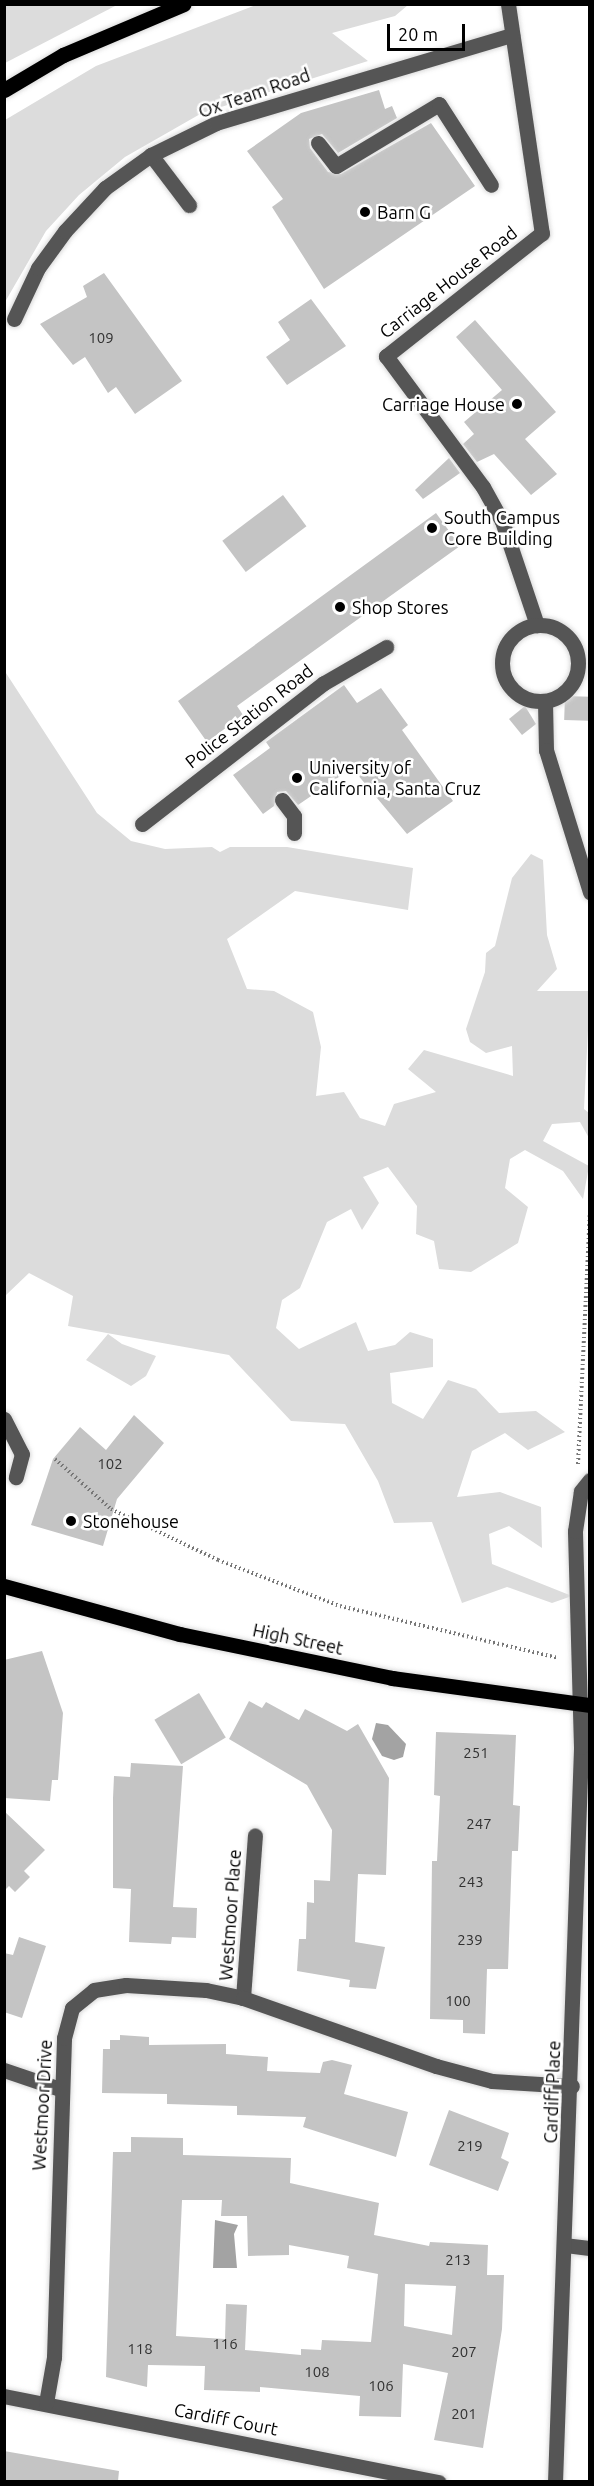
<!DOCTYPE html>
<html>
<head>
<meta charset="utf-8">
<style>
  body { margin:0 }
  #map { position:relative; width:594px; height:2486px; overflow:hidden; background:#fff; font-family:Ubuntu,sans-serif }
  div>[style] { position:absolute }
  .green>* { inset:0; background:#dcdcdc }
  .water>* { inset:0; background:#a3a3a3 }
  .building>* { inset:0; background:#c4c4c4; transform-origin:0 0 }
  .path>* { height:4px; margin-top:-2px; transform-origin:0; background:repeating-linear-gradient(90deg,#777 0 1.5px,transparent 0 4.5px) }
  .roads { filter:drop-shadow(0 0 2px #dbdbdb) drop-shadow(0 0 2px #dbdbdb) }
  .minor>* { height:15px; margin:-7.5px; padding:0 7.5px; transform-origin:7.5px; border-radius:7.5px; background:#555 }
  .minor>.ring { margin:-7.5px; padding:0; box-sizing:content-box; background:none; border:15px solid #555; border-radius:50% }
  .major>* { height:15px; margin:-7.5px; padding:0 7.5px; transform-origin:7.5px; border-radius:7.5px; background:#000 }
  .dots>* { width:16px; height:16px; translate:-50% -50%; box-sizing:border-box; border:3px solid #fff; border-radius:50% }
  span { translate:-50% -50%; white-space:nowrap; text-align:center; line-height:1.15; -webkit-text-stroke:5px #fff; paint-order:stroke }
  .number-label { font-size:15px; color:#313131 }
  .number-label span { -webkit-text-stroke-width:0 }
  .street-label { font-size:18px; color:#000 }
  .poi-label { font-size:18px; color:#000 }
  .left { translate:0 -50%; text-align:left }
  .right { translate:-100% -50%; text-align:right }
  .frame { position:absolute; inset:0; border:6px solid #000; pointer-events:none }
  .scale { position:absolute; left:387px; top:24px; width:78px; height:27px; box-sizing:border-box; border:3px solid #000; border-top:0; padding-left:8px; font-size:18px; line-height:21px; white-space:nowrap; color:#000; -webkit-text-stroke:4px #fff; paint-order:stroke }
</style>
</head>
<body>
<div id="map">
  <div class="green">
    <div style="clip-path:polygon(5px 4px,117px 4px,117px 5px,5px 63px)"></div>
    <div style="clip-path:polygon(256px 5px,408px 5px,395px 16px,332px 33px,368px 61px,202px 113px,125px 157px,79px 195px,46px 231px,5px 302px,5px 120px,96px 66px)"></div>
    <div style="clip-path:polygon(4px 670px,97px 813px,131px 841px,165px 849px,212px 847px,220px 852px,230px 847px,287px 847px,413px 868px,408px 910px,295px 891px,227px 939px,247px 989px,274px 991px,313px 1012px,321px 1047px,316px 1096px,344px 1092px,360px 1118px,385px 1126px,394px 1104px,436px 1092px,408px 1069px,424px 1050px,513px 1076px,512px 1046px,486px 1053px,470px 1042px,466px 1029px,485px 972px,486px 953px,495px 946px,512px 878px,531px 854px,543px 860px,547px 935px,557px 969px,537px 991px,590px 991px,584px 1109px,589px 1113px,589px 1138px,580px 1122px,552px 1124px,543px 1141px,589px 1166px,583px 1199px,563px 1171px,525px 1150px,510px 1159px,505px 1188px,528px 1207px,518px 1243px,471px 1272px,439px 1269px,434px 1241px,416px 1234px,417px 1206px,388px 1167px,363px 1177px,379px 1203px,362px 1230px,351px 1209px,327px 1222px,300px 1288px,282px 1300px,276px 1328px,299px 1349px,356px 1322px,368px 1351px,395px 1345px,410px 1332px,433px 1339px,433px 1367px,390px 1373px,392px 1403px,423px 1419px,448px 1380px,476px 1389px,499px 1413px,536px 1411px,565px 1432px,528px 1450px,505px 1433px,472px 1451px,457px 1497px,500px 1492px,541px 1507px,542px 1548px,509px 1526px,489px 1534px,492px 1564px,572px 1596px,552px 1603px,507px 1587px,462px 1603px,432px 1522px,394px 1523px,378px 1481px,345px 1424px,291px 1421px,229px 1355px,68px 1326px,73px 1296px,29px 1273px,5px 1296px)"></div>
    <div style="clip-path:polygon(108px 1334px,122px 1344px,156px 1356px,146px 1376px,131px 1386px,86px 1360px)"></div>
  </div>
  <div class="water">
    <div style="clip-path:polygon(376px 1723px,388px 1725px,406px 1744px,403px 1757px,394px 1760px,382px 1756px,372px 1739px)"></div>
    <div style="clip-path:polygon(215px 2220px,238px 2225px,234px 2234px,237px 2268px,213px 2268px)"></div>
  </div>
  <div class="building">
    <div style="clip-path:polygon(379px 90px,385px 109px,392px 106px,397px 118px,338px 153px,322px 134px,309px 139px,310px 148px,328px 172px,341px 174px,431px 123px,475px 186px,324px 289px,272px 207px,283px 199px,247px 151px,301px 113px)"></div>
    <div style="clip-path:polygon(104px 273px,182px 381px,135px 414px,116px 387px,108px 393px,85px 357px,73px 365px,40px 324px,87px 297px,83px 286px)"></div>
    <div style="clip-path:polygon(311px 299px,346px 346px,287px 385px,266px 357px,290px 340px,278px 322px)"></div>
    <div style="clip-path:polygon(475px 320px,556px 412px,525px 439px,557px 474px,531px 495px,494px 454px,477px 462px,463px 444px,474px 434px,464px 422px,502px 390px,456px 337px)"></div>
    <div style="clip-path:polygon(449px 458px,460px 473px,423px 499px,415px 490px)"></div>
    <div style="left:283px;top:495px;width:39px;height:76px;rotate:53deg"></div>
    <div style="clip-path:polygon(436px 513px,460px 546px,237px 706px,243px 715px,207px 742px,178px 701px)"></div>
    <div style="clip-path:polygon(344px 685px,357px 703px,381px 688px,408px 725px,402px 730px,453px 801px,407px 834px,352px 768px,298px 805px,286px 791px,277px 792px,274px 806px,263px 814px,233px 775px,270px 748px,266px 742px)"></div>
    <div style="left:565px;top:696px;width:25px;height:24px;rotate:2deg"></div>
    <div style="clip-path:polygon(525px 706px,536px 724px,522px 735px,509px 719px)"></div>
    <div style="clip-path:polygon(134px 1415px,164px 1443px,117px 1499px,103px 1546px,31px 1525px,53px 1459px,80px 1427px,106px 1450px)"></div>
    <div style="clip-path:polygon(42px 1651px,63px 1713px,58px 1780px,52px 1780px,50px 1801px,4px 1798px,4px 1660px)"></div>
    <div style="left:199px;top:1693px;width:52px;height:52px;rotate:59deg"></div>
    <div style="clip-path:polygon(249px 1701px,262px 1708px,266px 1702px,299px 1720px,305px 1709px,347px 1731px,358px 1724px,389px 1778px,386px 1875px,358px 1874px,355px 1942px,385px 1947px,376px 1989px,349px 1987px,350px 1980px,297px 1971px,299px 1939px,306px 1939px,307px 1902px,314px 1903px,314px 1880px,330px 1881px,332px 1830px,307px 1785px,229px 1739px)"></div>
    <div style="clip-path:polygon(436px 1732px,516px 1735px,513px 1805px,520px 1806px,518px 1851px,512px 1851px,508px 1969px,487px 1969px,485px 2034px,463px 2033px,463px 2020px,430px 2019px,432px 1861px,437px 1861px,440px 1796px,434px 1795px)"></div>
    <div style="clip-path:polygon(131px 1763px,183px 1766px,173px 1907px,197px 1908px,196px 1938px,172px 1937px,171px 1944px,129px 1942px,131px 1889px,113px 1888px,113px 1798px,114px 1776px,130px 1777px)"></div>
    <div style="clip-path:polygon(4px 1811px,45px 1850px,24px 1871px,30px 1877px,15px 1892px,9px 1886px,4px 1891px)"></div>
    <div style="clip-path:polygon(19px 1937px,46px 1946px,22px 2018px,4px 2012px,4px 1953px,13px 1955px)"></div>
    <div style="clip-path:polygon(120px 2035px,149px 2037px,149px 2045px,226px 2044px,226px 2054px,268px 2057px,267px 2071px,320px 2073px,323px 2062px,332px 2060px,352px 2065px,344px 2094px,408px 2112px,396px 2157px,303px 2127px,306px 2117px,237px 2115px,237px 2106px,167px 2104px,167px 2094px,102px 2093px,103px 2049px,110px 2049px,110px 2040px,120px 2040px)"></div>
    <div style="clip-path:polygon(449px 2110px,509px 2133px,501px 2158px,509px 2162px,498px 2191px,429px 2165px)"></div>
    <div style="clip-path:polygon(evenodd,131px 2137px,183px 2138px,183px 2155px,291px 2158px,290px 2183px,379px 2203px,374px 2235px,429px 2246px,430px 2242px,488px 2245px,487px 2275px,504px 2275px,502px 2329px,483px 2448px,434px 2440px,448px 2373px,403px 2364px,401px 2417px,359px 2416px,360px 2396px,260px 2387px,260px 2392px,204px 2390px,205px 2366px,148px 2365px,147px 2387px,106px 2377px,113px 2152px,131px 2152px,131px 2137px,182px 2200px,222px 2200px,221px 2216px,247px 2216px,248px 2256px,289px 2255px,289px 2245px,349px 2256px,347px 2268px,378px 2274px,371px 2342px,322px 2340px,321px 2350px,301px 2349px,301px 2355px,245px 2350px,247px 2305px,226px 2304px,225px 2339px,176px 2336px,182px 2200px,131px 2137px,405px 2284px,456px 2286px,452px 2335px,404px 2326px,405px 2284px)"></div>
    <div style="clip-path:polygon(4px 2451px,119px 2471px,118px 2481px,4px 2481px)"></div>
  </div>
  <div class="path">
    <div style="left:55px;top:1459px;width:75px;rotate:41.8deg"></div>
    <div style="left:111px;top:1509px;width:119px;rotate:25.5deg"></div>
    <div style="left:218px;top:1560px;width:130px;rotate:20.7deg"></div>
    <div style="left:340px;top:1606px;width:224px;rotate:13.4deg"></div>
    <div style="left:578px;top:1464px;width:250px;rotate:-87.3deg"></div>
  </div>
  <div class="roads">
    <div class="minor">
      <div style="left:508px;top:4px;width:232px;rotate:81.6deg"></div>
      <div style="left:542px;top:233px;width:199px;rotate:141.7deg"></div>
      <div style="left:386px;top:356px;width:163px;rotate:53.5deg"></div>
      <div style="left:483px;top:487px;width:39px;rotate:61deg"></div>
      <div style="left:502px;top:521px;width:110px;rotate:71.4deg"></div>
      <div style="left:318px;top:143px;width:29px;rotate:52deg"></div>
      <div style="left:336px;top:166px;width:120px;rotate:-31deg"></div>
      <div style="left:439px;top:104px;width:96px;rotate:57.3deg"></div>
      <div style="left:151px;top:155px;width:63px;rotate:52.8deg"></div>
      <div style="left:14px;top:319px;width:56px;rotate:-64.8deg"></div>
      <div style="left:38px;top:268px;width:46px;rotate:-53.9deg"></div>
      <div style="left:65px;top:231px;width:59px;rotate:-47.1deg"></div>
      <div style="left:105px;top:188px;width:57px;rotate:-35.7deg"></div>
      <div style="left:151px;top:155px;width:72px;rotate:-26.2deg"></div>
      <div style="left:216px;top:123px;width:309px;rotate:-16.6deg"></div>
      <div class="ring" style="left:502px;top:625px;width:61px;height:61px"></div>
      <div style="left:545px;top:702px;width:48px;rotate:88.8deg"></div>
      <div style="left:546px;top:750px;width:149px;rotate:72.8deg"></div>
      <div style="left:282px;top:800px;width:20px;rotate:53deg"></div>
      <div style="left:294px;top:816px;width:17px;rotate:90deg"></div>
      <div style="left:142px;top:824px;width:230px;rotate:-37.8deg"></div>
      <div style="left:324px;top:683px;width:72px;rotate:-30.1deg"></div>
      <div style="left:4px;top:1419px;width:39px;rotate:63deg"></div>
      <div style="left:22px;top:1454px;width:24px;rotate:105deg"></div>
      <div style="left:243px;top:1998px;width:163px;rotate:-85.8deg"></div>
      <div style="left:4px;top:2070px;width:59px;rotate:18.7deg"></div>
      <div style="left:565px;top:2245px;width:25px;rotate:7deg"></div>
      <div style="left:4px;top:2396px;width:443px;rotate:11.2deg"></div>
      <div style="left:46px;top:2403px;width:47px;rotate:-80.1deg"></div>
      <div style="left:54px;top:2357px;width:319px;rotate:-88.2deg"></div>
      <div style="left:64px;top:2038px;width:31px;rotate:-75deg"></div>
      <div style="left:72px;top:2008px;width:28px;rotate:-39deg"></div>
      <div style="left:94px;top:1990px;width:32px;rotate:-9deg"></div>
      <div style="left:126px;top:1985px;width:80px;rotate:3.6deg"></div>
      <div style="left:206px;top:1990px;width:38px;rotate:12deg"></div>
      <div style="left:243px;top:1998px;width:205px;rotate:19.4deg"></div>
      <div style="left:436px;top:2066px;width:58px;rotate:15deg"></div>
      <div style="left:492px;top:2081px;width:80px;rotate:3.6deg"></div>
      <div style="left:555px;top:2482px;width:735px;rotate:-87.97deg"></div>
      <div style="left:581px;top:1747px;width:216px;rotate:-91.6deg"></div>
      <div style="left:575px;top:1531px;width:40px;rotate:-81.5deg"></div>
      <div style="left:581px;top:1491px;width:14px;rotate:-51deg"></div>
    </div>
    <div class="major">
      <div style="left:4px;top:90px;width:69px;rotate:-30.7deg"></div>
      <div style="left:63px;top:55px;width:131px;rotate:-22.9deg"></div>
      <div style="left:4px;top:1586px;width:182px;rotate:15.3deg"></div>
      <div style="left:180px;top:1634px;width:217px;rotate:11.7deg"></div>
      <div style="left:392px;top:1678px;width:200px;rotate:7.8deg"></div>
    </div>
  </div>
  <div class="dots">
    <div style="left:365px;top:212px;background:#000"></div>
    <div style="left:517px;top:404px;background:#000"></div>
    <div style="left:432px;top:528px;background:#000"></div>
    <div style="left:340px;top:607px;background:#000"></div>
    <div style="left:297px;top:778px;background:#000"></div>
    <div style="left:71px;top:1521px;background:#000"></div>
  </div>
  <div class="number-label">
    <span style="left:101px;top:338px">109</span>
    <span style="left:110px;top:1464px">102</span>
    <span style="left:476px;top:1753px">251</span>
    <span style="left:479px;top:1824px">247</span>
    <span style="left:471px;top:1882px">243</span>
    <span style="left:470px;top:1940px">239</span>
    <span style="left:458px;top:2001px">100</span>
    <span style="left:470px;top:2146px">219</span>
    <span style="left:458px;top:2260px">213</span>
    <span style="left:225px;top:2344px">116</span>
    <span style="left:140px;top:2349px">118</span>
    <span style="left:464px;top:2352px">207</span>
    <span style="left:317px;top:2372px">108</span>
    <span style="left:381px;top:2386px">106</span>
    <span style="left:464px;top:2414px">201</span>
  </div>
  <div class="street-label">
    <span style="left:254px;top:93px;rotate:-19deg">Ox Team Road</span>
    <span style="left:448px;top:282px;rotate:-38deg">Carriage House Road</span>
    <span style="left:249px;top:716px;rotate:-38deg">Police Station Road</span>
    <span style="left:298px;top:1639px;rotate:12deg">High Street</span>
    <span style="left:230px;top:1915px;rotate:-86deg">Westmoor Place</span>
    <span style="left:552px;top:2092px;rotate:-88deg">Cardiff Place</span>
    <span style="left:42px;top:2105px;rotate:-87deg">Westmoor Drive</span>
    <span style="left:226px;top:2419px;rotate:11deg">Cardiff Court</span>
  </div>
  <div class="poi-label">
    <span class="left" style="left:377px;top:212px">Barn G</span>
    <span class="right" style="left:505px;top:404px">Carriage House</span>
    <span class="left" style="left:444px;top:528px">South Campus<br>Core Building</span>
    <span class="left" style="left:352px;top:607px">Shop Stores</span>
    <span class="left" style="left:309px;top:778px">University of<br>California, Santa Cruz</span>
    <span class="left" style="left:83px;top:1521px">Stonehouse</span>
  </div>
  <div class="frame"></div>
  <div class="scale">20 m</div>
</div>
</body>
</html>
